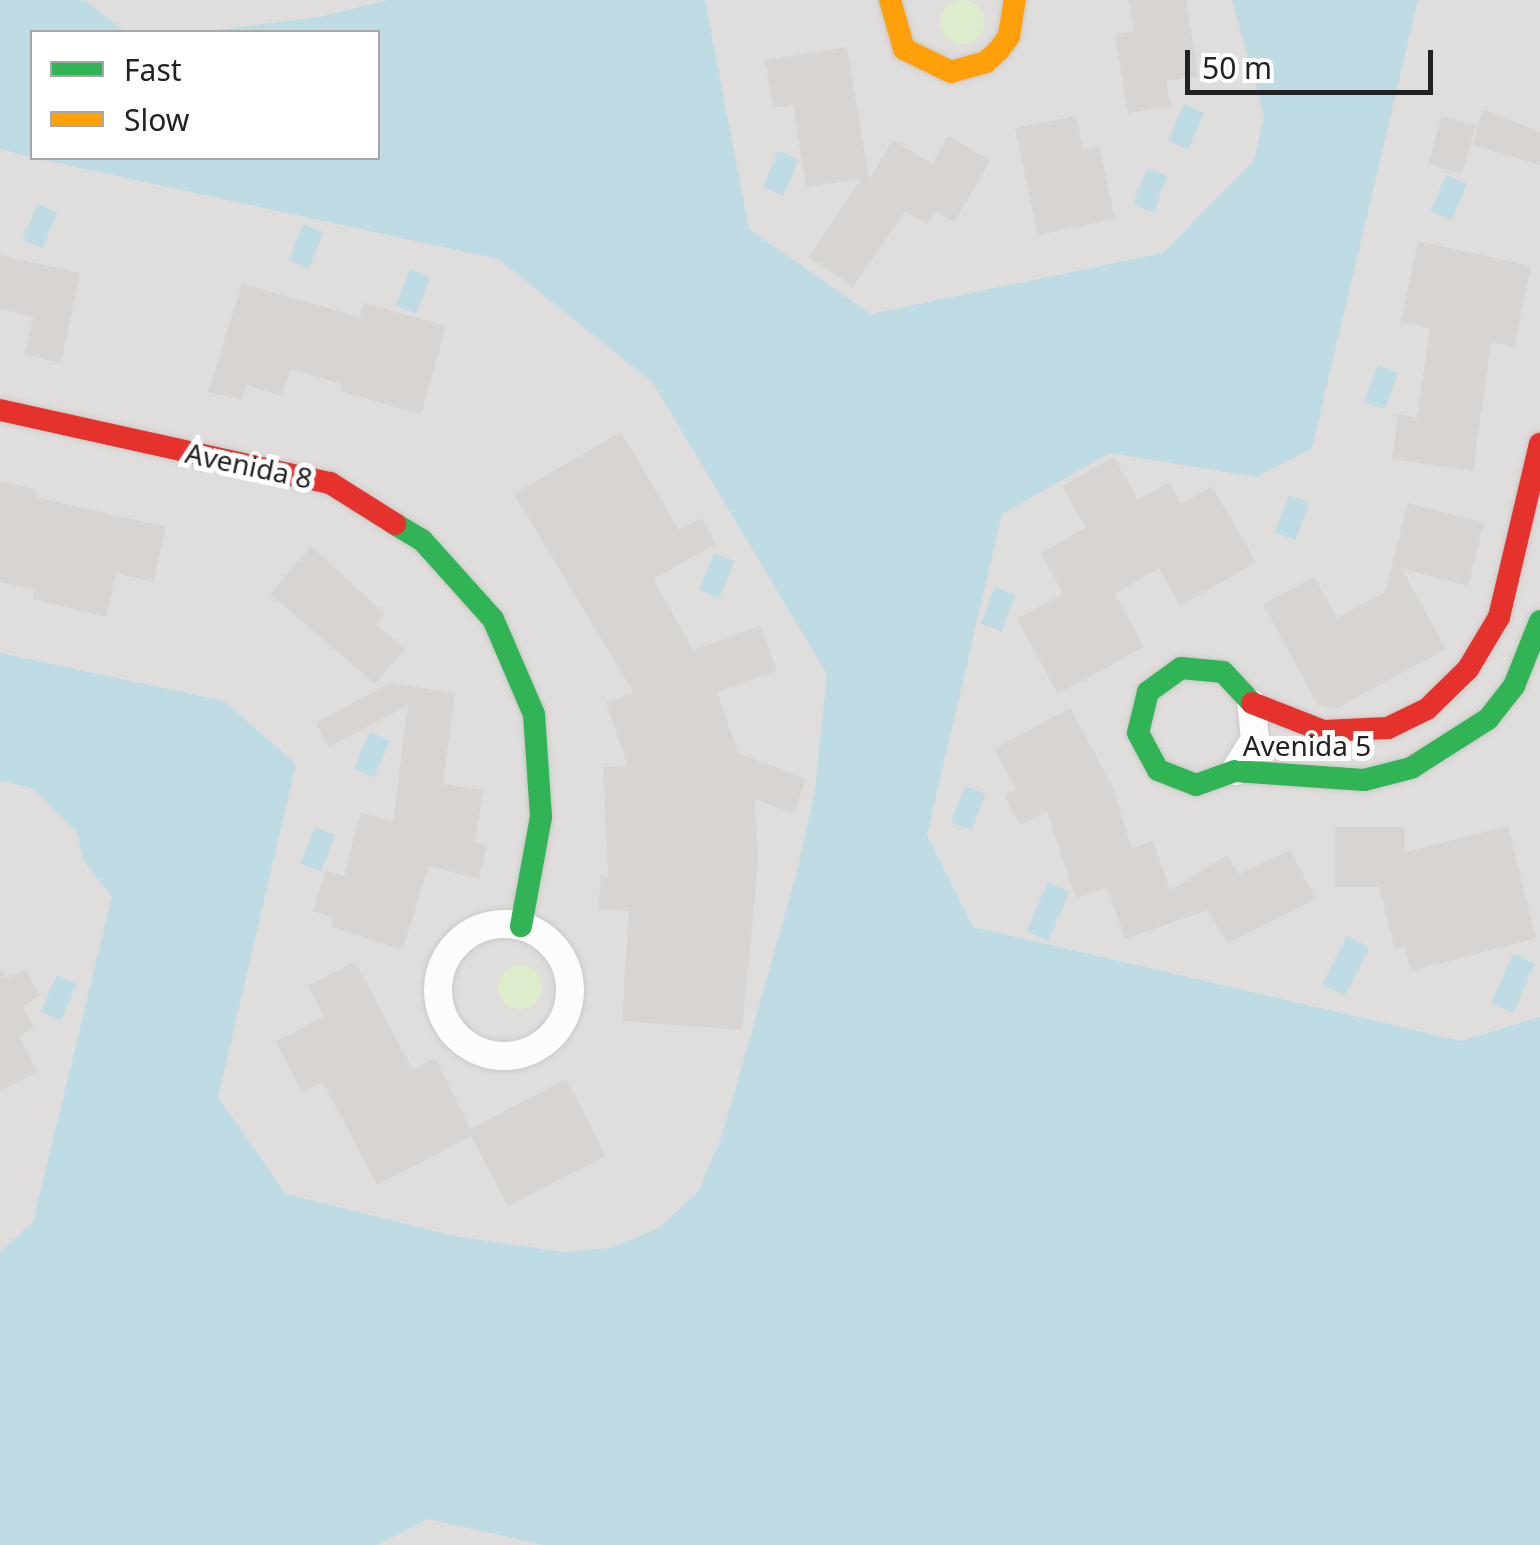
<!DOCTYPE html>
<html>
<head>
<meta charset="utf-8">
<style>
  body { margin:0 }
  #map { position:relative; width:1540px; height:1545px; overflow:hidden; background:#f0eeeb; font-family:"Noto Sans",sans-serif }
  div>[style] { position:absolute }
  .residential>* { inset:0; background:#dfdedc }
  .grass>* { inset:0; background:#ddeccb }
  .round { border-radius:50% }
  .water>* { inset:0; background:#bfdbe3; transform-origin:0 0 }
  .building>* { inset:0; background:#d7d4d2; transform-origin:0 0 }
  .roads { filter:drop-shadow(0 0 2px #c9c8c7) drop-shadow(0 0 2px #c9c8c7) }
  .street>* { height:28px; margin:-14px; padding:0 14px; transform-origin:14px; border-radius:14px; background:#fdfcfc }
  .street>.ring { margin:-14px; padding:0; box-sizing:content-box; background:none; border:28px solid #fdfcfc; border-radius:50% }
  .fast>* { height:22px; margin:-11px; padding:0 11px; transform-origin:11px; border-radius:11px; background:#30b455 }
  .slow>* { height:22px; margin:-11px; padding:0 11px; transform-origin:11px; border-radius:11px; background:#ff9f0a }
  .jam>* { height:22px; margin:-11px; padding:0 11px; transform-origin:11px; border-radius:11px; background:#e5322d }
  span { translate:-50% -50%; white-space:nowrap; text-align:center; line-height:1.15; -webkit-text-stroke:10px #fff; paint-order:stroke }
  .street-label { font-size:28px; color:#222 }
  .legend { position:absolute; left:30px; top:30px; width:350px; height:130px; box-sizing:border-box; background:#fff; border:2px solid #a7a7a7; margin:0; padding:12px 18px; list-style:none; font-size:30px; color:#222 }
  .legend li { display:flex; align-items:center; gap:20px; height:50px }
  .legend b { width:50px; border:2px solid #a7a7a7 }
  .scale { position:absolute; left:1185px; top:50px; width:248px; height:45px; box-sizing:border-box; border:5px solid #222; border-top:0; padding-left:12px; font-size:30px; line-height:35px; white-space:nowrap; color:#222; -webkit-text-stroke:8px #fff; paint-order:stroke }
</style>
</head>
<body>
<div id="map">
  <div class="residential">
    <div style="clip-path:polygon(evenodd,0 0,1540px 0,1540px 1545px,0 1545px,0 0,32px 32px,378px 32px,378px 158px,32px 158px,32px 32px)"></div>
  </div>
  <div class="grass">
    <div class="round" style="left:940px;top:0;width:44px;height:44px"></div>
    <div class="round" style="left:498px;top:965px;width:44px;height:44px"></div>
  </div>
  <div class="water">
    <div style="clip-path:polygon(0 0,85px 0,125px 32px,32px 32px,32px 157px,0 149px)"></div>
    <div style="clip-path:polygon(388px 0,705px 0,749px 229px,871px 314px,1163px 253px,1254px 161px,1264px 116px,1232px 0,1418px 0,1312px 448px,1257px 477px,1110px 453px,1002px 514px,927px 835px,973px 927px,1461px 1041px,1540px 1017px,1540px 1545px,544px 1545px,428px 1519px,377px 1545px,0 1545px,0 1252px,33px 1222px,112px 897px,83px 860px,77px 832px,32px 788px,0 781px,0 653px,224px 701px,296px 764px,218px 1097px,286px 1194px,454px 1236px,563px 1252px,611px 1248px,660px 1227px,698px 1192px,722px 1136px,797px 872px,815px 791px,827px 674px,653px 383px,498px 259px,35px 158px,378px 158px,378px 32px,200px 32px,320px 17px)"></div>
    <div style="left:1184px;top:104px;width:22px;height:40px;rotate:24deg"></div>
    <div style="left:778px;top:151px;width:22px;height:39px;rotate:22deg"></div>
    <div style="left:1147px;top:168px;width:22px;height:39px;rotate:21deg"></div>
    <div style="left:1446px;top:175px;width:23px;height:39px;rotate:23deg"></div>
    <div style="left:37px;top:204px;width:22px;height:39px;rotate:22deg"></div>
    <div style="left:303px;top:224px;width:22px;height:39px;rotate:22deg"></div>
    <div style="left:410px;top:269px;width:22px;height:39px;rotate:22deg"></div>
    <div style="left:1378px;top:365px;width:22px;height:39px;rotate:21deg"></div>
    <div style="left:1289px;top:495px;width:22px;height:40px;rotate:21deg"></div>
    <div style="left:714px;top:553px;width:22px;height:40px;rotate:22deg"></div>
    <div style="left:995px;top:587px;width:22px;height:39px;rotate:21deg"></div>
    <div style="left:370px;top:732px;width:22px;height:40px;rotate:24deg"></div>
    <div style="left:965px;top:786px;width:22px;height:39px;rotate:21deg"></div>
    <div style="left:315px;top:827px;width:22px;height:39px;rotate:22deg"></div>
    <div style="left:1048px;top:882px;width:24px;height:54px;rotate:24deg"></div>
    <div style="left:1347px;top:936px;width:25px;height:54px;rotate:27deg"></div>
    <div style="left:1513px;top:954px;width:24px;height:54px;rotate:24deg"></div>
    <div style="left:57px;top:975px;width:22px;height:40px;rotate:24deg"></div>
  </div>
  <div class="building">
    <div style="clip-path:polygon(1129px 0,1186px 0,1198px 76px,1166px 81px,1171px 106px,1128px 113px,1115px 34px,1134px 31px)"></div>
    <div style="clip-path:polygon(847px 47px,869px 180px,893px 140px,932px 164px,949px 136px,990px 161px,954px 222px,936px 211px,927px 224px,905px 211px,853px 287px,809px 257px,861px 179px,806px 187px,793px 105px,773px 108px,765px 60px)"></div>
    <div style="clip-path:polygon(1483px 109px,1540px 132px,1540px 165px,1473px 145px)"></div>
    <div style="clip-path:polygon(1076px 116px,1083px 149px,1099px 146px,1115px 219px,1038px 235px,1015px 128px)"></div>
    <div style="left:1442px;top:116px;width:35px;height:50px;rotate:16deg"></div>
    <div style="clip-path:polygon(1418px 241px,1531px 266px,1514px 347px,1491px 342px,1473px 471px,1392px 459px,1398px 414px,1417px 418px,1430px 329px,1401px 322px)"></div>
    <div style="clip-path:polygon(0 255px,80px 273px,61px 363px,25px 354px,33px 317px,0 309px)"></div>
    <div style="clip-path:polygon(242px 284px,360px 317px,364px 303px,446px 326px,421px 414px,340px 391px,342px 384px,290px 369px,282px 396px,246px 385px,242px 400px,208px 392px)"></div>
    <div style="clip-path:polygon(621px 432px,679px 530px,701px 518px,716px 544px,653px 579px,693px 650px,760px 626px,777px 671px,717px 692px,738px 753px,806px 779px,794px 814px,755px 799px,758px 864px,742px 1030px,622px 1021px,629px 911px,598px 909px,601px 876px,608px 877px,603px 767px,628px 766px,606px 702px,634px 693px,514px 494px)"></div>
    <div style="clip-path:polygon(1114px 457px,1138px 500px,1169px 482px,1181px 504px,1212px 486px,1256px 562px,1180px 606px,1159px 568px,1115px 594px,1144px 647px,1058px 694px,1017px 619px,1063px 594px,1041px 553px,1086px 528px,1062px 486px)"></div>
    <div style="clip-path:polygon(0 481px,37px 490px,35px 497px,166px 527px,153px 582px,116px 573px,106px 617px,33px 599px,35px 589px,0 582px)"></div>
    <div style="clip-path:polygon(1408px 503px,1484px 523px,1468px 586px,1401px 568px,1446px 649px,1337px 708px,1318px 705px,1263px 604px,1314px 577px,1337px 618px,1385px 592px)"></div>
    <div style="clip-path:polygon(311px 546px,384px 613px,376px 624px,405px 649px,375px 684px,270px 594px)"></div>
    <div style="clip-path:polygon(390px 683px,455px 693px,443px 784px,483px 790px,475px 842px,487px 845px,479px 879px,429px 866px,402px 950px,330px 926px,333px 917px,313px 911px,326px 871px,344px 876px,360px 813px,393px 821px,408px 705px,329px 747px,316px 723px)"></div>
    <div style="clip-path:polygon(1070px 708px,1112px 786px,1132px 848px,1153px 841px,1170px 891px,1227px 855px,1239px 874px,1290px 850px,1316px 899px,1228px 943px,1207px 910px,1125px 939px,1107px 887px,1076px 898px,1047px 811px,1020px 825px,1004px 795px,1016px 789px,994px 749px)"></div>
    <div style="clip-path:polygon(1508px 826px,1536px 938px,1411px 971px,1405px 947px,1395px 949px,1379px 887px,1335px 887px,1335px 827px,1405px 827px,1405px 852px)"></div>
    <div style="clip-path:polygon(355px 962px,413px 1070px,435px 1058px,471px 1129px,566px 1079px,606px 1156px,508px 1206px,471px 1136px,377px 1185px,323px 1082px,302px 1092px,276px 1042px,324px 1016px,308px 986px)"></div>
    <div style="clip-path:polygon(0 966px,7px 979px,25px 969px,40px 996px,22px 1006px,34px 1028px,19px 1036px,37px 1072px,0 1091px)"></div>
  </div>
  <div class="roads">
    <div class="street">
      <div style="left:1235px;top:771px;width:38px;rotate:-58deg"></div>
      <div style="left:1255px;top:739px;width:36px;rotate:-96deg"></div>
      <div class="ring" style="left:438px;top:924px;width:104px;height:104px"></div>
    </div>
    <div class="fast">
      <div style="left:395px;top:524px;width:31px;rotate:31deg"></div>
      <div style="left:422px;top:540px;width:106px;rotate:48.1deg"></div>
      <div style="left:493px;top:619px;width:103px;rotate:66.7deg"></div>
      <div style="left:534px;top:714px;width:103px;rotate:86.1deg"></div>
      <div style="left:541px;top:817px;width:111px;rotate:100.4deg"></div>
      <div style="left:1252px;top:703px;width:42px;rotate:-133.1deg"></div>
      <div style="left:1223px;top:672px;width:42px;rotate:-174.6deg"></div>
      <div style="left:1181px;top:668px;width:41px;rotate:144deg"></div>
      <div style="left:1148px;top:692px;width:42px;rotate:103.7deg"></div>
      <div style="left:1138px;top:733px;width:42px;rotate:61.6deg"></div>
      <div style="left:1158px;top:770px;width:41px;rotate:21.5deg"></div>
      <div style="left:1196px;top:785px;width:41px;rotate:-19.7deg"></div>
      <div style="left:1235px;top:771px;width:129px;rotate:4deg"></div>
      <div style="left:1364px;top:780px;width:49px;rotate:-14.3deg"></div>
      <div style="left:1411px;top:768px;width:91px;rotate:-32.5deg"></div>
      <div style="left:1488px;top:719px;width:42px;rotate:-51.8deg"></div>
      <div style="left:1514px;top:686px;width:70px;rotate:-68.2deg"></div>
    </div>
    <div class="slow">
      <div style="left:890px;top:0;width:51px;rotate:74.1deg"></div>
      <div style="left:904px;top:49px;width:52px;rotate:26.1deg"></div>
      <div style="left:951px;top:72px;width:36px;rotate:-16deg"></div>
      <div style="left:986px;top:62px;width:18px;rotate:-43deg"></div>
      <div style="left:999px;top:50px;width:17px;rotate:-54deg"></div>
      <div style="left:1009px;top:36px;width:36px;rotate:-81deg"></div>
    </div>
    <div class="jam">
      <div style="left:0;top:410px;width:338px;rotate:12.5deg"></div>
      <div style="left:330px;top:483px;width:77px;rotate:32.2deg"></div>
      <div style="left:1252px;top:703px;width:76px;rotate:21.5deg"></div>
      <div style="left:1323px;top:731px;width:65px;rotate:-2.6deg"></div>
      <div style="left:1388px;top:728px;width:43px;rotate:-26deg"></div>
      <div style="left:1427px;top:709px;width:57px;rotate:-44.3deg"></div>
      <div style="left:1468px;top:669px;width:61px;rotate:-59.2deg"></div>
      <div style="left:1499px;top:617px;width:178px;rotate:-76.7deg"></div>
    </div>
  </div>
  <div class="street-label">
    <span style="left:249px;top:465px;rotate:12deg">Avenida 8</span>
    <span style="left:1307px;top:745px">Avenida 5</span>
  </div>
  <ul class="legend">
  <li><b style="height:12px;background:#30b455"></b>Fast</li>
  <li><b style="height:12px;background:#ff9f0a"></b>Slow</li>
  </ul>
  <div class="scale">50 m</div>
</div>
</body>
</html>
